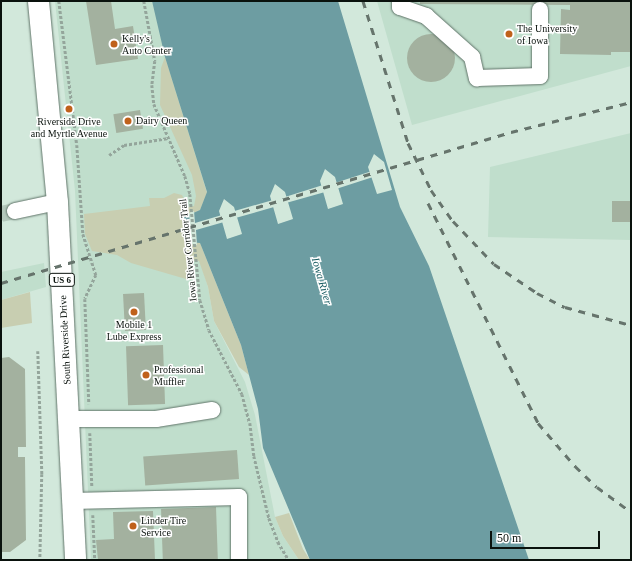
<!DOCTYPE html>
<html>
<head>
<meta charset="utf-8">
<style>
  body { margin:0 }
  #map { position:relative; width:632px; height:561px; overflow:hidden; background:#d2e8db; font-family:Georgia,serif }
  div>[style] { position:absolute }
  .built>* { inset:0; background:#c0decc }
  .green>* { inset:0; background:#c8ceb1 }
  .water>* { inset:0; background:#6d9da2 }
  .pier>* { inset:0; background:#d2e8db; transform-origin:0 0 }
  .building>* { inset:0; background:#a3b19f; transform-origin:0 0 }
  .round { border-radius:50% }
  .minor-tunnel>* { height:16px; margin-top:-8px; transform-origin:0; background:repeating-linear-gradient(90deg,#b4c8bc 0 16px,transparent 0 24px) }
  .path>* { height:2.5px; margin-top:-1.25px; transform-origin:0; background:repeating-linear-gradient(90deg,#94a59b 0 3px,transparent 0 5px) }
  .roads { filter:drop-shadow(0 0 1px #607469) drop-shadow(0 0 1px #607469) }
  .minor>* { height:16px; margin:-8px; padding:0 8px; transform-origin:8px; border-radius:8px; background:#fff }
  .major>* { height:21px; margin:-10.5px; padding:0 10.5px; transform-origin:10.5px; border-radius:10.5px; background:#fff }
  .rail>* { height:3px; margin-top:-1.5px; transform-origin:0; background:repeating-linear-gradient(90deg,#66746c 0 7px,transparent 0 14px) }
  .dots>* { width:11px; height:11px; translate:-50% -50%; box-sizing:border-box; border:2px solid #fff; border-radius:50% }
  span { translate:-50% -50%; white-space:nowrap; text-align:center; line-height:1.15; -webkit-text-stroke:3px #fff; paint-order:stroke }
  .shield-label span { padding:1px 3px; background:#fff; border:1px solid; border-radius:3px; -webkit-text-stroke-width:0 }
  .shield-label { font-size:9px; color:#0a120d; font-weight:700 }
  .poi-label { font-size:10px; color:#0a120d }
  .left { translate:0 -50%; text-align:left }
  .street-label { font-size:10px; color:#0a120d }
  .water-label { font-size:11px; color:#165a60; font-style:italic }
  .frame { position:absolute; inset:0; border:2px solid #0a120d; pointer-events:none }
  .scale { position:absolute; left:490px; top:531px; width:110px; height:18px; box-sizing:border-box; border:2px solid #0a120d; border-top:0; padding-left:5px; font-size:12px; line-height:14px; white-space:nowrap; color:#0a120d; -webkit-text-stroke:3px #fff; paint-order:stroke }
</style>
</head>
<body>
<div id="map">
  <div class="built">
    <div style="clip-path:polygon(55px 1px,152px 1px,207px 193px,200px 261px,208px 287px,214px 321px,245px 382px,255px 415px,275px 517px,283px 536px,299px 560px,91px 560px,75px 191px)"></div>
    <div style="clip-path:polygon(377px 1px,631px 1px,631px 66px,412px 125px)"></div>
    <div style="clip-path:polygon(631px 133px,631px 240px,488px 237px,490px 167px)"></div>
    <div style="clip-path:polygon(44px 263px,46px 287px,1px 300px,1px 272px)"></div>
  </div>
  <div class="green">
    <div style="clip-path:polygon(165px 57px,207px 193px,200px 210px,182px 218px,189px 241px,200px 243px,241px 345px,249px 375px,239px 367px,214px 321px,208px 287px,199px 261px,192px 261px,191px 280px,186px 279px,131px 263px,117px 255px,92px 251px,85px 234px,84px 214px,150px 206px,149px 198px,164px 198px,174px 193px,182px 195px,188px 207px,194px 206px,196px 196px,192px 175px,160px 105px,161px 68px)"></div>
    <div style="clip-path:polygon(30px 292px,32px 323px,1px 328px,1px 300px)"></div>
    <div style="clip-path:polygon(289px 513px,303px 549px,310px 560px,299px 560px,283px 536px,275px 517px)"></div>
  </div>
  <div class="water">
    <div style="clip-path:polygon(evenodd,152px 1px,338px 1px,400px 207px,429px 266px,529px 560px,310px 560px,263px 448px,258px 409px,241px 345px,200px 243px,189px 242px,182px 218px,200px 210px,207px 192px,165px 57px,152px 1px,374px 154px,384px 162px,392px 190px,377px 194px,368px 167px,374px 154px,152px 1px,325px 169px,335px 177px,343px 204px,328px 209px,320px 181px,325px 169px,152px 1px,275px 184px,285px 192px,293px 219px,278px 224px,270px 196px,275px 184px,152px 1px,224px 199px,234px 207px,242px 234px,227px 239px,219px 211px,224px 199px)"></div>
  </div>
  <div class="pier">
    <div style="left:372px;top:171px;width:6px;height:39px;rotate:72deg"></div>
    <div style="clip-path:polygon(323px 185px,325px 192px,286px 203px,285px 197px)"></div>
    <div style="left:273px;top:200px;width:7px;height:41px;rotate:74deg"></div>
    <div style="clip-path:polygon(194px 211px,195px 223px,222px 215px,224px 222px,196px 230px,197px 245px,191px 244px,190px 232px,185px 233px,183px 227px,190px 225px,189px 213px)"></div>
  </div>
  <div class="building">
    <div style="clip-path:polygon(86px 1px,111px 1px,115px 29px,133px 26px,138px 59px,96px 65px)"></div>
    <div style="clip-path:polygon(420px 1px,631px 1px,631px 52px,611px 52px,611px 55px,560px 54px,561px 9px,570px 10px,570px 5px,420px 4px)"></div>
    <div class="round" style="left:407px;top:34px;width:48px;height:48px"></div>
    <div style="left:140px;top:110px;width:19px;height:27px;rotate:81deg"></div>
    <div style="left:612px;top:201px;width:19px;height:21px"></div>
    <div style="left:144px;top:293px;width:37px;height:21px;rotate:87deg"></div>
    <div style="left:163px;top:345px;width:59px;height:37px;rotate:88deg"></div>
    <div style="clip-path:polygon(9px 357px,25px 369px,26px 447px,18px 447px,18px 457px,25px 457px,26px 540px,10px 552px,1px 552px,1px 358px)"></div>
    <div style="left:237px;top:450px;width:29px;height:94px;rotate:86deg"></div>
    <div style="left:216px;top:507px;width:53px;height:55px;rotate:88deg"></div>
    <div style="clip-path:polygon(153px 511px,155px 560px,98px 560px,96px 540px,114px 539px,113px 512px)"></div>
  </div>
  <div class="minor-tunnel">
    <div style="left:1px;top:214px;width:14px;rotate:-12deg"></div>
  </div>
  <div class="path">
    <div style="left:59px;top:1px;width:145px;rotate:82.9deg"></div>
    <div style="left:77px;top:145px;width:89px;rotate:86.1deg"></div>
    <div style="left:83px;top:234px;width:43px;rotate:72.4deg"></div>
    <div style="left:96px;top:275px;width:26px;rotate:115deg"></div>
    <div style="left:85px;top:299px;width:105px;rotate:87.8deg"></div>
    <div style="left:144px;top:1px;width:61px;rotate:79.6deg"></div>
    <div style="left:155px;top:61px;width:24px;rotate:97deg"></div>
    <div style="left:152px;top:85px;width:19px;rotate:84deg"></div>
    <div style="left:154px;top:104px;width:78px;rotate:66.7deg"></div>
    <div style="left:185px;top:176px;width:19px;rotate:74deg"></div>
    <div style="left:190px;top:194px;width:106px;rotate:84.6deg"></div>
    <div style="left:200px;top:300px;width:31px;rotate:73deg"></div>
    <div style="left:209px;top:330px;width:72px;rotate:62.7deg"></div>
    <div style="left:242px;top:394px;width:30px;rotate:75deg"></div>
    <div style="left:250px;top:423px;width:33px;rotate:83deg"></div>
    <div style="left:254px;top:456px;width:64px;rotate:76.4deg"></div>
    <div style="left:269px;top:518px;width:26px;rotate:69deg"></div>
    <div style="left:278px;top:542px;width:21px;rotate:59deg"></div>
    <div style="left:109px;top:155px;width:18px;rotate:-34deg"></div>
    <div style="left:124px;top:145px;width:45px;rotate:-9deg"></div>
    <div style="left:38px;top:351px;width:123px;rotate:88.1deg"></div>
    <div style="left:42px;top:474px;width:86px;rotate:91.3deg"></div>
    <div style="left:90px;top:433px;width:53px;rotate:87.8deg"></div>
    <div style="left:93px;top:515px;width:45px;rotate:87.5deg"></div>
  </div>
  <div class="roads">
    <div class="minor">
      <div style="left:400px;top:1px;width:6px;rotate:90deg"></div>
      <div style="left:400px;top:7px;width:28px;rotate:19deg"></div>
      <div style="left:426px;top:16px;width:62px;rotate:41.7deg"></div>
      <div style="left:472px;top:57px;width:22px;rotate:77deg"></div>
      <div style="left:477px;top:78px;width:63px;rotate:-1.8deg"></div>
      <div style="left:540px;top:76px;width:66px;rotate:-90deg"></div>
      <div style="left:15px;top:211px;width:43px;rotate:-12.1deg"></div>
      <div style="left:68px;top:419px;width:88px"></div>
      <div style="left:156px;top:419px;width:57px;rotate:-9.1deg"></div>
      <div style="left:72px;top:501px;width:167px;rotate:-1.4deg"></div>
      <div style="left:239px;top:497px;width:63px;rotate:90deg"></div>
    </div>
    <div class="major">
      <div style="left:38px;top:1px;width:202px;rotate:84.6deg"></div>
      <div style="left:57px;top:202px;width:358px;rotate:87.1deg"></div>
    </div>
  </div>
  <div class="rail">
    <div style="left:363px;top:1px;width:149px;rotate:72.4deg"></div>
    <div style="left:408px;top:143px;width:52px;rotate:63.9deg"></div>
    <div style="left:431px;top:190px;width:38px;rotate:55deg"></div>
    <div style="left:453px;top:221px;width:59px;rotate:46.4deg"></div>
    <div style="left:494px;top:264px;width:52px;rotate:34deg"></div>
    <div style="left:537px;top:293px;width:31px;rotate:27deg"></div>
    <div style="left:565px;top:307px;width:68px;rotate:15.3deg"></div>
    <div style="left:428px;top:203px;width:246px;rotate:63.4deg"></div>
    <div style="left:538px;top:423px;width:57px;rotate:49.3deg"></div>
    <div style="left:575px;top:466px;width:30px;rotate:44deg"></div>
    <div style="left:597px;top:487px;width:42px;rotate:36.3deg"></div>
    <div style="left:1px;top:283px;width:532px;rotate:-16.49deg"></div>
    <div style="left:511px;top:132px;width:124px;rotate:-14deg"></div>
  </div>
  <div class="dots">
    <div style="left:509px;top:34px;background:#c0611b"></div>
    <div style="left:114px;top:44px;background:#c0611b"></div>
    <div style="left:69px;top:109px;background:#c0611b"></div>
    <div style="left:128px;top:121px;background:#c0611b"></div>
    <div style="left:134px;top:312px;background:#c0611b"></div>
    <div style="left:146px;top:375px;background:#c0611b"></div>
    <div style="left:133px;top:526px;background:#c0611b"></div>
  </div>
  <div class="shield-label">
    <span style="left:62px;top:280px">US 6</span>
  </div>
  <div class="poi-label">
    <span class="left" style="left:517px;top:34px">The University<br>of Iowa</span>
    <span class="left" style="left:122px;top:44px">Kelly's<br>Auto Center</span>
    <span style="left:69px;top:127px">Riverside Drive<br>and Myrtle Avenue</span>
    <span class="left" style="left:136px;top:121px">Dairy Queen</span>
    <span style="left:134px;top:330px">Mobile 1<br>Lube Express</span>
    <span class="left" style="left:154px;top:375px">Professional<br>Muffler</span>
    <span class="left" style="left:141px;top:526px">Linder Tire<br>Service</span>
  </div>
  <div class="street-label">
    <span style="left:188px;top:250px;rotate:-96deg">Iowa River Corridor Trail</span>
    <span style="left:65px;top:340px;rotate:-93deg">South Riverside Drive</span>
  </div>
  <div class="water-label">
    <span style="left:322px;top:281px;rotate:74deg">Iowa River</span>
  </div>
  <div class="frame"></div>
  <div class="scale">50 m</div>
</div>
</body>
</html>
